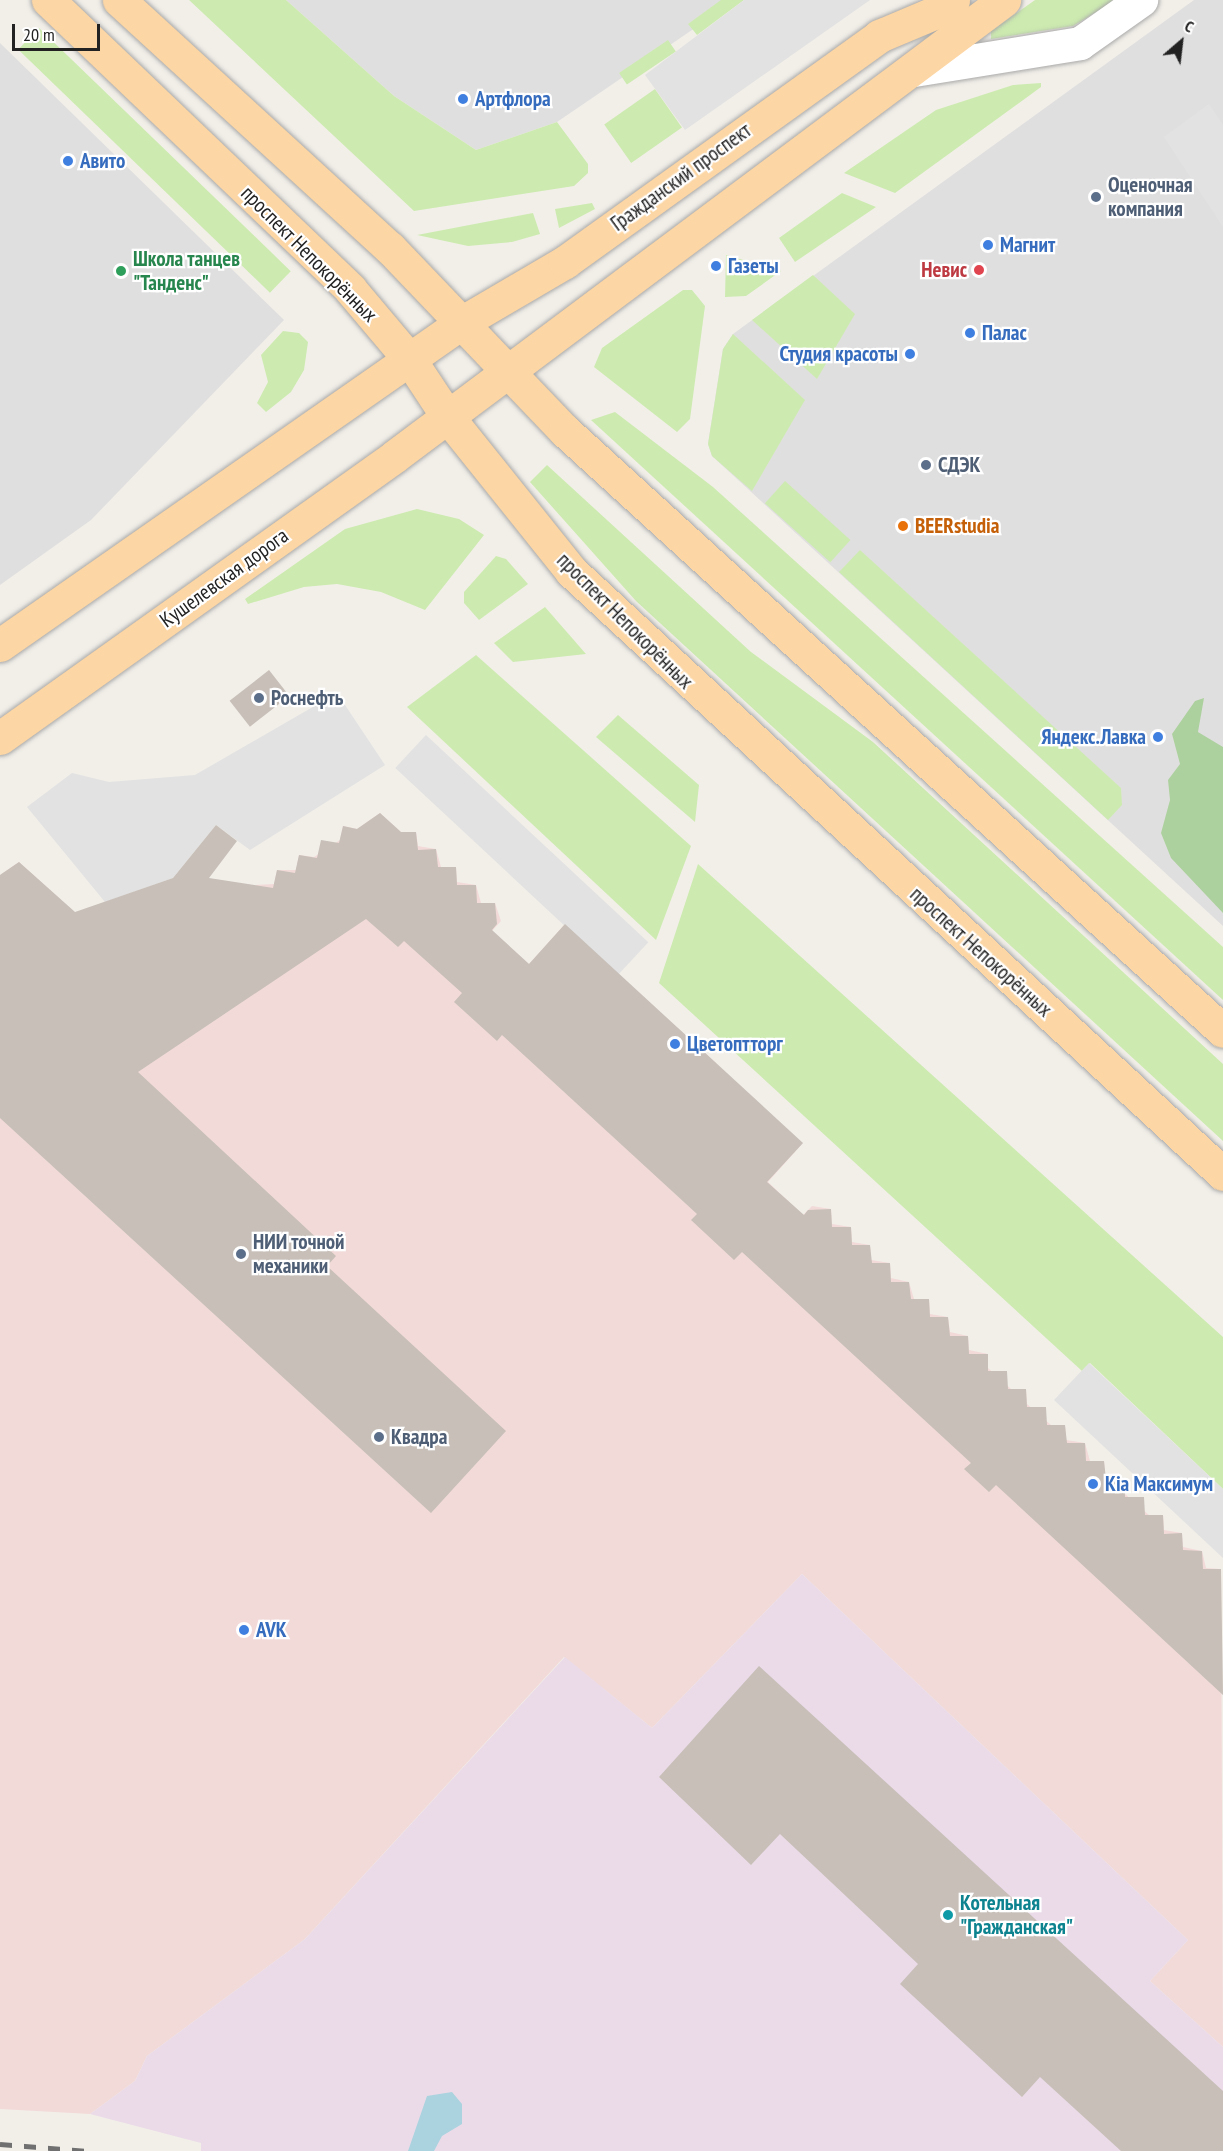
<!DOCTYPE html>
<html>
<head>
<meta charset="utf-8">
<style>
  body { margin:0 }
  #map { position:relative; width:1223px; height:2151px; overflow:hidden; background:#f2efe9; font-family:"PT Sans Narrow",sans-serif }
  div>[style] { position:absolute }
  .residential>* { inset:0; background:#e0dfdf }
  .commercial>* { inset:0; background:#f2dad9 }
  .industrial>* { inset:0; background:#ebdbe8 }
  .grass>* { inset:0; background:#cdebb0; transform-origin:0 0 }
  .forest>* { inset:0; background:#add19e }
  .parking>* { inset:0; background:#e2e2e2; transform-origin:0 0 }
  .water>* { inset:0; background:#aad3df }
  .building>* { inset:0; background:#c7bfb8; transform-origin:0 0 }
  .roads { filter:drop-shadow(0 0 2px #a9a9a9) drop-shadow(0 0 2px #a9a9a9) }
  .minor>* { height:33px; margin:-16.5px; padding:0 16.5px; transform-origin:16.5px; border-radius:16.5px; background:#fff }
  .major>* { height:33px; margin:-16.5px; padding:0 16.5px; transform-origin:16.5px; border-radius:16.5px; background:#fcd6a4 }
  .rail>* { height:4.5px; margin-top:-2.25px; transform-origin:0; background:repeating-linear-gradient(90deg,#707070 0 12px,transparent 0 24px) }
  .dots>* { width:16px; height:16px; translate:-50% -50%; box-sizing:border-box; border:3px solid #fff; border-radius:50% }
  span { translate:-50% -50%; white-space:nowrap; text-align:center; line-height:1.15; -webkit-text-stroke:4.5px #fff; paint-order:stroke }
  .shop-label { font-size:21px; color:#366cbe; font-weight:700 }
  .left { translate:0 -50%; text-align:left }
  .right { translate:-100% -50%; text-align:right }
  .street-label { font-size:21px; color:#222 }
  .service-label { font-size:21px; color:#4e5e75; font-weight:700 }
  .leisure-label { font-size:21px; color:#27864d; font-weight:700 }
  .health-label { font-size:21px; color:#be3a42; font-weight:700 }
  .food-label { font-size:21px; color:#c56008; font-weight:700 }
  .culture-label { font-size:21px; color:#0d838f; font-weight:700 }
  .north { position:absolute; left:1151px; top:12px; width:60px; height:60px; -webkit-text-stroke:4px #fff; paint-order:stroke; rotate:28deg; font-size:16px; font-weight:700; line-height:24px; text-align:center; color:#222 }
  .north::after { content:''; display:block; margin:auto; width:21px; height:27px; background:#222; clip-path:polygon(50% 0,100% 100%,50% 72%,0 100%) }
  .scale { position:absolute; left:12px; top:24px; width:88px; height:27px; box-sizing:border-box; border:3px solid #222; border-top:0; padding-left:8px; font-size:18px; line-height:21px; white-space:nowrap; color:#222; -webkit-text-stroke:4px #fff; paint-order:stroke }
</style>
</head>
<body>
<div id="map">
  <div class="residential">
    <div style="clip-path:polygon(286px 0,736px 0,557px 122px,476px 150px,394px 96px)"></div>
    <div style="clip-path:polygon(1194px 0,1223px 0,1223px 926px,712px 456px,708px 444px,723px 349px,733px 334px)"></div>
    <div style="clip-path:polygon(0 43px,284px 320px,91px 520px,0 585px)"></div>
  </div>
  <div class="commercial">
    <div style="clip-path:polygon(380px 813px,401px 832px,416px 832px,418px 846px,436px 849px,441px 867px,456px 867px,457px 882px,476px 885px,481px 903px,495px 903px,501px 921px,492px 931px,529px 964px,565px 924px,634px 1022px,651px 1004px,716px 1063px,699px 1082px,803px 1143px,768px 1182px,803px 1215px,812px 1206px,831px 1209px,832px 1224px,851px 1227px,852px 1242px,870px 1245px,871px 1260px,890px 1263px,891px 1278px,909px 1282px,914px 1299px,929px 1299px,930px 1314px,948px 1317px,950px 1332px,968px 1336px,969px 1350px,988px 1354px,988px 1368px,1011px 1389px,1026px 1389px,1027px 1404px,1051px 1425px,1065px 1425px,1066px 1440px,1085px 1443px,1090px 1461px,1104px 1461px,1105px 1476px,1124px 1480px,1125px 1494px,1149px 1515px,1163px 1515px,1164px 1530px,1182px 1533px,1183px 1547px,1202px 1551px,1206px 1568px,1221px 1569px,1223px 2047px,1150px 1981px,1188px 1940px,802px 1574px,652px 1728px,564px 1657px,305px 1939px,147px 2056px,135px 2081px,90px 2114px,0 2109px,0 875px,19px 862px,141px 972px,252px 899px,255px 885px,274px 884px,277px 870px,296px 870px,299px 855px,314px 857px,340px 840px,343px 826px,357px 829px)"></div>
  </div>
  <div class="industrial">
    <div style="clip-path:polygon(802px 1574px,1188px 1940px,1150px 1981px,1223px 2047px,1223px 2151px,201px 2151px,201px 2143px,90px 2114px,135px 2081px,147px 2056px,305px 1939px,565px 1657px,652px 1728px)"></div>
  </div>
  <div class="grass">
    <div style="clip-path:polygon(189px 0,286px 0,394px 96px,476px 150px,557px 122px,588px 164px,588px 173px,574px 186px,414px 211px)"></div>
    <div style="clip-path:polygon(721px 0,744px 0,697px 35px,688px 24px)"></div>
    <div style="clip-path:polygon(1035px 0,1116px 0,1073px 26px,991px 39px,991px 31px)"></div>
    <div style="left:39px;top:28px;width:350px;height:30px;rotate:44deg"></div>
    <div style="left:668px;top:40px;width:14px;height:59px;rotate:56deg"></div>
    <div style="clip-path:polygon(1041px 83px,1041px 87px,895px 193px,844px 173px,936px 110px,1013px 85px)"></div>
    <div style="left:655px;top:89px;width:47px;height:62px;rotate:55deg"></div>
    <div style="clip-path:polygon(842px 193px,876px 207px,795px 262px,779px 238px)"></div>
    <div style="clip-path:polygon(592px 203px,595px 209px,559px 228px,555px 209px)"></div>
    <div style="clip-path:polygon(533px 213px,540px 234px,512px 242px,468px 246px,417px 235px)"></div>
    <div style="clip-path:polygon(726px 255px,781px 271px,746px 296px,725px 297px)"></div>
    <div style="clip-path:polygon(813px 275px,855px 314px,817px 379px,752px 320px)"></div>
    <div style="clip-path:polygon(683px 290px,692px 290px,705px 306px,690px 419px,677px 432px,594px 367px,602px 348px)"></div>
    <div style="clip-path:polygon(283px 331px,299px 333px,308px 342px,304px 370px,291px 392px,266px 412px,257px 403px,268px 382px,261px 355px)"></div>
    <div style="clip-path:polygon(733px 334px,805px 400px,752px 491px,712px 456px,708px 444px,723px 349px)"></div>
    <div style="clip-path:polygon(615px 412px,713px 487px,1223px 947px,1223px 1000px,591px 420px)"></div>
    <div style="clip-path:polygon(547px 465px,751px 652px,873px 742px,1223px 1064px,1223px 1141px,636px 601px,530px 482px)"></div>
    <div style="left:785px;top:481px;width:88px;height:30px;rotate:42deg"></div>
    <div style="clip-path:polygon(417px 509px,459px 519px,484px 535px,425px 610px,381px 592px,337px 584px,304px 587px,248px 604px,245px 599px,345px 529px)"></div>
    <div style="clip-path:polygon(860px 550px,1121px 788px,1122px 805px,1108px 820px,839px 572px)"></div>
    <div style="clip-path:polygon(496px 556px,506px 559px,528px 584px,479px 620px,464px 603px,464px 592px)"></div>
    <div style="clip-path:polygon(545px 607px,586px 654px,513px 662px,494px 643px)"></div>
    <div style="clip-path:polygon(476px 655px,691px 846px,656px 940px,407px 707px)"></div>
    <div style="clip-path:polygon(618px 715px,699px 785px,695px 822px,596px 737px)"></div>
    <div style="clip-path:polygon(698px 864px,1223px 1337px,1223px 1489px,1090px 1363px,1082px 1371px,659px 983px)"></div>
  </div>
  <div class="forest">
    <div style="clip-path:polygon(1204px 698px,1198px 732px,1223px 747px,1223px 913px,1171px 858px,1161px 833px,1170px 800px,1168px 780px,1180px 764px,1172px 734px,1195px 701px)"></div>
  </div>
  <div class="parking">
    <div style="clip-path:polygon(744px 0,870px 0,685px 130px,645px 75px)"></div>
    <div style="clip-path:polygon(1209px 104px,1223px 125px,1223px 227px,1164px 137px)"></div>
    <div style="clip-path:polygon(337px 693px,385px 765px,250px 850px,216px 825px,173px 878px,105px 902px,27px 807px,72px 773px,109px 782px,195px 775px)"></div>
    <div style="left:426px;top:735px;width:304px;height:45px;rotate:43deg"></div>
    <div style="clip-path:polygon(1089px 1363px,1223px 1489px,1223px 1558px,1054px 1400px)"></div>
  </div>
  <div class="water">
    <div style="clip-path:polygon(452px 2092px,462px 2104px,462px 2124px,442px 2136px,434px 2151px,408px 2151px,427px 2096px)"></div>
  </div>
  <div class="building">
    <div style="left:269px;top:670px;width:33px;height:50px;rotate:52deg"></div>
    <div style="clip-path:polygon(380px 813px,401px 832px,416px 832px,418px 850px,436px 849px,438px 867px,456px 867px,457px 885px,476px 885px,477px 903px,495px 903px,497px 924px,492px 930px,529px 964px,565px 924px,803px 1143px,767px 1182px,804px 1215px,808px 1210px,831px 1209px,832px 1227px,851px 1227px,852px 1245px,870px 1245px,872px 1263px,890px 1263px,891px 1282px,909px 1282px,911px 1299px,929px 1299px,930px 1317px,948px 1317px,950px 1336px,968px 1336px,969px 1354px,988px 1354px,988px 1371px,1007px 1371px,1008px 1389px,1026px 1389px,1027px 1407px,1046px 1407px,1047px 1425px,1065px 1425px,1067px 1443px,1085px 1443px,1086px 1461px,1104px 1461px,1106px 1479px,1124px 1480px,1125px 1497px,1144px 1497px,1145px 1515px,1163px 1515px,1164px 1534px,1182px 1533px,1183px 1550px,1202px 1551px,1203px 1569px,1221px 1569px,1223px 1695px,996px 1485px,989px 1492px,964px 1469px,971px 1463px,742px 1252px,734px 1260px,691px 1220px,697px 1214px,502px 1035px,497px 1041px,454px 1002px,462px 993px,404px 941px,398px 947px,366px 919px,138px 1072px,336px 1256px,327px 1266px,506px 1431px,431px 1513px,0 1118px,0 875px,19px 862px,75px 912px,173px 878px,216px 825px,237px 841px,209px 878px,273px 888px,277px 870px,295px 873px,299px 855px,317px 858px,321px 840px,339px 843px,343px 826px,357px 829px)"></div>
    <div style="clip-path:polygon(759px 1666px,1223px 2091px,1223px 2151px,1121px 2151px,1040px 2077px,1022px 2097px,900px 1984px,918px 1964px,780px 1834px,751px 1865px,659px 1777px)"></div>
  </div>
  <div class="roads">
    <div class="minor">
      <div style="left:914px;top:70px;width:168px;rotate:-9.2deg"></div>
      <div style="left:1080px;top:43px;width:75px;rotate:-35.2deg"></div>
    </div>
    <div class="major">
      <div style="left:48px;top:0;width:418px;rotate:43.7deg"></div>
      <div style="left:350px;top:289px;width:93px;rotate:49.8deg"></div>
      <div style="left:410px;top:360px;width:67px;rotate:56.5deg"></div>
      <div style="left:447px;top:416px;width:198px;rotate:51.3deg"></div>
      <div style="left:571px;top:571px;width:888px;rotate:42.76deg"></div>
      <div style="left:119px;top:0;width:367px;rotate:42.5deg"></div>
      <div style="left:390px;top:248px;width:253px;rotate:46.3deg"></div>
      <div style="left:565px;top:431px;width:890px;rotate:42.36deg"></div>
      <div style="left:0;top:645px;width:562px;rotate:-34.93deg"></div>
      <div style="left:461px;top:323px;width:121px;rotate:-30.4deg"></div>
      <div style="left:565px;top:262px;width:387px;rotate:-35.7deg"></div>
      <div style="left:879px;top:36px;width:60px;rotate:-22.7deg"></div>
      <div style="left:934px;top:13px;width:23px;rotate:-34deg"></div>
      <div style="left:0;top:738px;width:485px;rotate:-35.5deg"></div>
      <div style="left:395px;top:456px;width:761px;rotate:-36.82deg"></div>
    </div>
  </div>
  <div class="rail">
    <div style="left:0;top:2144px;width:88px;rotate:4.5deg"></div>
  </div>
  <div class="dots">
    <div style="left:463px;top:99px;background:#3f7fe0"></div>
    <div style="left:68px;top:161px;background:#3f7fe0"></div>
    <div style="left:1096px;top:197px;background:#5c6f8a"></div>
    <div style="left:988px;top:245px;background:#3f7fe0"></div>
    <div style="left:716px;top:266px;background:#3f7fe0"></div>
    <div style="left:979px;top:270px;background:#e0444e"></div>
    <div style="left:121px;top:271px;background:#2e9e5b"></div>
    <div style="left:970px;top:333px;background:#3f7fe0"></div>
    <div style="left:910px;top:354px;background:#3f7fe0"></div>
    <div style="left:926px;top:465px;background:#5c6f8a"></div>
    <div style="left:903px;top:526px;background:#e8710a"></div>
    <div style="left:259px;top:698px;background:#5c6f8a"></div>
    <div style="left:1158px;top:737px;background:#3f7fe0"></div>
    <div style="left:675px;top:1044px;background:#3f7fe0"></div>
    <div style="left:241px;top:1254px;background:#5c6f8a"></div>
    <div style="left:379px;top:1437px;background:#5c6f8a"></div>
    <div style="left:1093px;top:1484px;background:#3f7fe0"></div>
    <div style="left:244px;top:1630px;background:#3f7fe0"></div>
    <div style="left:948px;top:1915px;background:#0f9aa8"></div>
  </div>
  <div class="shop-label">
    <span class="left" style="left:475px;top:99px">Артфлора</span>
    <span class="left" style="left:80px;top:161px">Авито</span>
    <span class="left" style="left:1000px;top:245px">Магнит</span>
    <span class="left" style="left:728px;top:266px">Газеты</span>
    <span class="left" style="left:982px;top:333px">Палас</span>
    <span class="right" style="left:898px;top:354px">Студия красоты</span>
    <span class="right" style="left:1146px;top:737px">Яндекс.Лавка</span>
    <span class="left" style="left:687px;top:1044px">Цветоптторг</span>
    <span class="left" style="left:1105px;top:1484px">Kia Максимум</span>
    <span class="left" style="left:256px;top:1630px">AVK</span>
  </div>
  <div class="street-label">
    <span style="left:681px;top:177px;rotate:-36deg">Гражданский проспект</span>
    <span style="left:309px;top:254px;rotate:45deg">проспект Непокорённых</span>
    <span style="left:224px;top:578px;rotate:-36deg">Кушелевская дорога</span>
    <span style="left:625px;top:621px;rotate:45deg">проспект Непокорённых</span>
    <span style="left:981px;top:952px;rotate:42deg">проспект Непокорённых</span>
  </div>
  <div class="service-label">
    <span class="left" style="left:1108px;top:197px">Оценочная<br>компания</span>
    <span class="left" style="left:938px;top:465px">СДЭК</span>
    <span class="left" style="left:271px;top:698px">Роснефть</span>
    <span class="left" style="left:253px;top:1254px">НИИ точной<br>механики</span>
    <span class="left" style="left:391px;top:1437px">Квадра</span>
  </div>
  <div class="leisure-label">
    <span class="left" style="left:133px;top:271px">Школа танцев<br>"Танденс"</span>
  </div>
  <div class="health-label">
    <span class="right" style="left:967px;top:270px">Невис</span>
  </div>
  <div class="food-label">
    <span class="left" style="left:915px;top:526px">BEERstudia</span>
  </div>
  <div class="culture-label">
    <span class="left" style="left:960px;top:1915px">Котельная<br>"Гражданская"</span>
  </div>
  <div class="north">С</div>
  <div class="scale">20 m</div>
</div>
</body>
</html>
